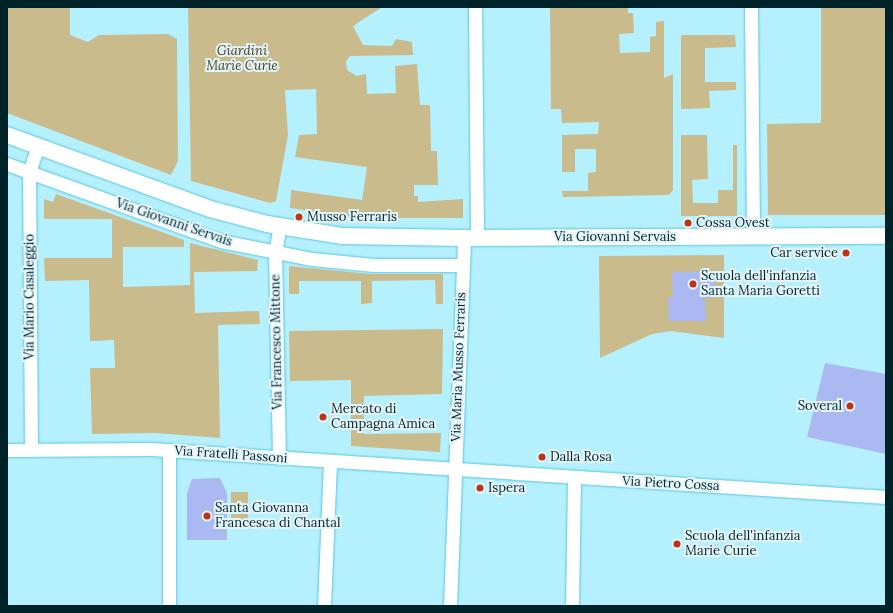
<!DOCTYPE html>
<html>
<head>
<meta charset="utf-8">
<style>
  body { margin:0 }
  #map { position:relative; width:893px; height:613px; overflow:hidden; background:#b5f0fe; font-family:Lora,serif }
  div>[style] { position:absolute }
  .green>* { inset:0; background:#c9bb8c; transform-origin:0 0 }
  .building>* { inset:0; background:#abb9f2 }
  .roads { filter:drop-shadow(0 0 1px #5ac7de) drop-shadow(0 0 1px #5ac7de) }
  .minor>* { height:13px; margin:-6.5px; padding:0 6.5px; transform-origin:6.5px; border-radius:6.5px; background:#fff }
  .tertiary>* { height:16px; margin:-8px; padding:0 8px; transform-origin:8px; border-radius:8px; background:#fff }
  .dots>* { width:11px; height:11px; translate:-50% -50%; box-sizing:border-box; border:2px solid #e3f5fa; border-radius:50% }
  span { translate:-50% -50%; white-space:nowrap; text-align:center; line-height:1.15; -webkit-text-stroke:4px #e3f5fa; paint-order:stroke }
  .park-label { font-size:13px; color:#483e1b; font-style:italic }
  .poi-label { font-size:13px; color:#00232a }
  .left { translate:0 -50%; text-align:left }
  .right { translate:-100% -50%; text-align:right }
  .street-label { font-size:13px; color:#00232a }
  .frame { position:absolute; inset:0; border:8px solid #00232a; pointer-events:none }
</style>
</head>
<body>
<div id="map">
  <div class="green">
    <div style="clip-path:polygon(7px 7px,70px 7px,70px 35px,88px 42px,99px 35px,168px 34px,177px 39px,178px 161px,171px 175px,7px 113px)"></div>
    <div style="clip-path:polygon(188px 7px,382px 7px,353px 26px,363px 45px,392px 46px,396px 39px,412px 42px,413px 55px,350px 56px,346px 61px,347px 70px,357px 76px,366px 74px,367px 94px,396px 93px,395px 66px,417px 64px,420px 105px,430px 105px,431px 151px,437px 151px,438px 185px,414px 185px,414px 196px,418px 196px,418px 202px,463px 199px,463px 218px,361px 218px,290px 208px,291px 190px,362px 200px,367px 167px,295px 157px,299px 135px,317px 134px,316px 89px,285px 90px,288px 135px,276px 201px,270px 203px,191px 181px)"></div>
    <div style="clip-path:polygon(550px 7px,628px 7px,628px 13px,633px 13px,634px 33px,619px 34px,620px 53px,650px 52px,650px 37px,656px 36px,656px 22px,664px 21px,664px 78px,673px 74px,673px 190px,669px 195px,563px 197px,562px 191px,588px 191px,588px 173px,596px 172px,596px 149px,575px 149px,575px 172px,562px 172px,562px 135px,598px 134px,599px 122px,562px 123px,561px 109px,551px 109px)"></div>
    <div style="clip-path:polygon(821px 7px,886px 7px,886px 215px,768px 215px,767px 124px,821px 123px)"></div>
    <div style="clip-path:polygon(681px 35px,735px 35px,736px 47px,705px 48px,705px 82px,736px 82px,736px 90px,709px 91px,710px 108px,681px 109px)"></div>
    <div style="clip-path:polygon(681px 135px,707px 135px,708px 179px,692px 180px,693px 203px,718px 203px,718px 190px,733px 190px,733px 145px,737px 145px,737px 216px,681px 216px)"></div>
    <div style="clip-path:polygon(56px 194px,184px 240px,184px 247px,123px 247px,123px 287px,190px 285px,190px 243px,258px 260px,257px 271px,194px 272px,195px 313px,259px 311px,260px 324px,218px 325px,220px 438px,155px 433px,92px 434px,90px 368px,115px 368px,114px 340px,90px 341px,89px 280px,45px 281px,44px 258px,112px 258px,112px 219px,44px 219px,44px 199px,53px 202px)"></div>
    <div style="clip-path:polygon(724px 255px,724px 338px,671px 331px,652px 334px,600px 358px,599px 256px)"></div>
    <div style="clip-path:polygon(289px 266px,369px 274px,443px 274px,443px 304px,436px 304px,435px 280px,372px 281px,372px 303px,361px 304px,361px 281px,299px 281px,299px 294px,289px 294px)"></div>
    <div style="clip-path:polygon(443px 329px,442px 394px,364px 396px,364px 434px,441px 433px,440px 452px,351px 446px,351px 380px,290px 381px,289px 331px)"></div>
    <div style="left:231px;top:492px;width:17px;height:33px"></div>
  </div>
  <div class="building">
    <div style="clip-path:polygon(715px 271px,714px 298px,705px 298px,706px 321px,669px 321px,668px 297px,673px 297px,672px 272px)"></div>
    <div style="clip-path:polygon(825px 363px,886px 374px,886px 454px,807px 437px)"></div>
    <div style="clip-path:polygon(220px 478px,227px 493px,227px 540px,187px 540px,187px 493px,192px 479px)"></div>
  </div>
  <div class="roads">
    <div class="minor">
      <div style="left:475px;top:7px;width:231px;rotate:89.5deg"></div>
      <div style="left:751px;top:7px;width:229px;rotate:89.5deg"></div>
      <div style="left:7px;top:164px;width:227px;rotate:19.8deg"></div>
      <div style="left:221px;top:241px;width:93px;rotate:11.2deg"></div>
      <div style="left:312px;top:259px;width:62px;rotate:5.5deg"></div>
      <div style="left:374px;top:265px;width:89px"></div>
      <div style="left:7px;top:450px;width:144px;rotate:-0.4deg"></div>
      <div style="left:151px;top:449px;width:737px;rotate:3.74deg"></div>
      <div style="left:31px;top:450px;width:278px;rotate:-90.4deg"></div>
      <div style="left:29px;top:172px;width:28px;rotate:-71deg"></div>
      <div style="left:169px;top:451px;width:155px;rotate:90deg"></div>
      <div style="left:279px;top:458px;width:205px;rotate:-91.1deg"></div>
      <div style="left:275px;top:253px;width:27px;rotate:-80deg"></div>
      <div style="left:324px;top:606px;width:144px;rotate:-87.6deg"></div>
      <div style="left:450px;top:606px;width:368px;rotate:-87.8deg"></div>
      <div style="left:572px;top:606px;width:128px;rotate:-89.1deg"></div>
    </div>
    <div class="tertiary">
      <div style="left:7px;top:135px;width:216px;rotate:20deg"></div>
      <div style="left:210px;top:209px;width:59px;rotate:14.7deg"></div>
      <div style="left:267px;top:224px;width:77px;rotate:9deg"></div>
      <div style="left:343px;top:236px;width:121px;rotate:0.9deg"></div>
      <div style="left:464px;top:238px;width:422px;rotate:-0.3deg"></div>
    </div>
  </div>
  <div class="dots">
    <div style="left:299px;top:217px;background:#be3312"></div>
    <div style="left:688px;top:223px;background:#be3312"></div>
    <div style="left:846px;top:253px;background:#be3312"></div>
    <div style="left:693px;top:284px;background:#be3312"></div>
    <div style="left:850px;top:406px;background:#be3312"></div>
    <div style="left:323px;top:417px;background:#be3312"></div>
    <div style="left:542px;top:457px;background:#be3312"></div>
    <div style="left:480px;top:488px;background:#be3312"></div>
    <div style="left:207px;top:516px;background:#be3312"></div>
    <div style="left:677px;top:544px;background:#be3312"></div>
  </div>
  <div class="park-label">
    <span style="left:242px;top:59px">Giardini<br>Marie Curie</span>
  </div>
  <div class="poi-label">
    <span class="left" style="left:307px;top:217px">Musso Ferraris</span>
    <span class="left" style="left:696px;top:223px">Cossa Ovest</span>
    <span class="right" style="left:838px;top:253px">Car service</span>
    <span class="left" style="left:701px;top:284px">Scuola dell'infanzia<br>Santa Maria Goretti</span>
    <span class="right" style="left:842px;top:406px">Soveral</span>
    <span class="left" style="left:331px;top:417px">Mercato di<br>Campagna Amica</span>
    <span class="left" style="left:550px;top:457px">Dalla Rosa</span>
    <span class="left" style="left:488px;top:488px">Ispera</span>
    <span class="left" style="left:215px;top:516px">Santa Giovanna<br>Francesca di Chantal</span>
    <span class="left" style="left:685px;top:544px">Scuola dell'infanzia<br>Marie Curie</span>
  </div>
  <div class="street-label">
    <span style="left:174px;top:223px;rotate:19deg">Via Giovanni Servais</span>
    <span style="left:615px;top:237px">Via Giovanni Servais</span>
    <span style="left:30px;top:297px;rotate:-90deg">Via Mario Casaleggio</span>
    <span style="left:277px;top:342px;rotate:-91deg">Via Francesco Mittone</span>
    <span style="left:459px;top:367px;rotate:-88deg">Via Maria Musso Ferraris</span>
    <span style="left:231px;top:455px;rotate:4deg">Via Fratelli Passoni</span>
    <span style="left:671px;top:484px;rotate:3deg">Via Pietro Cossa</span>
  </div>
  <div class="frame"></div>
</div>
</body>
</html>
